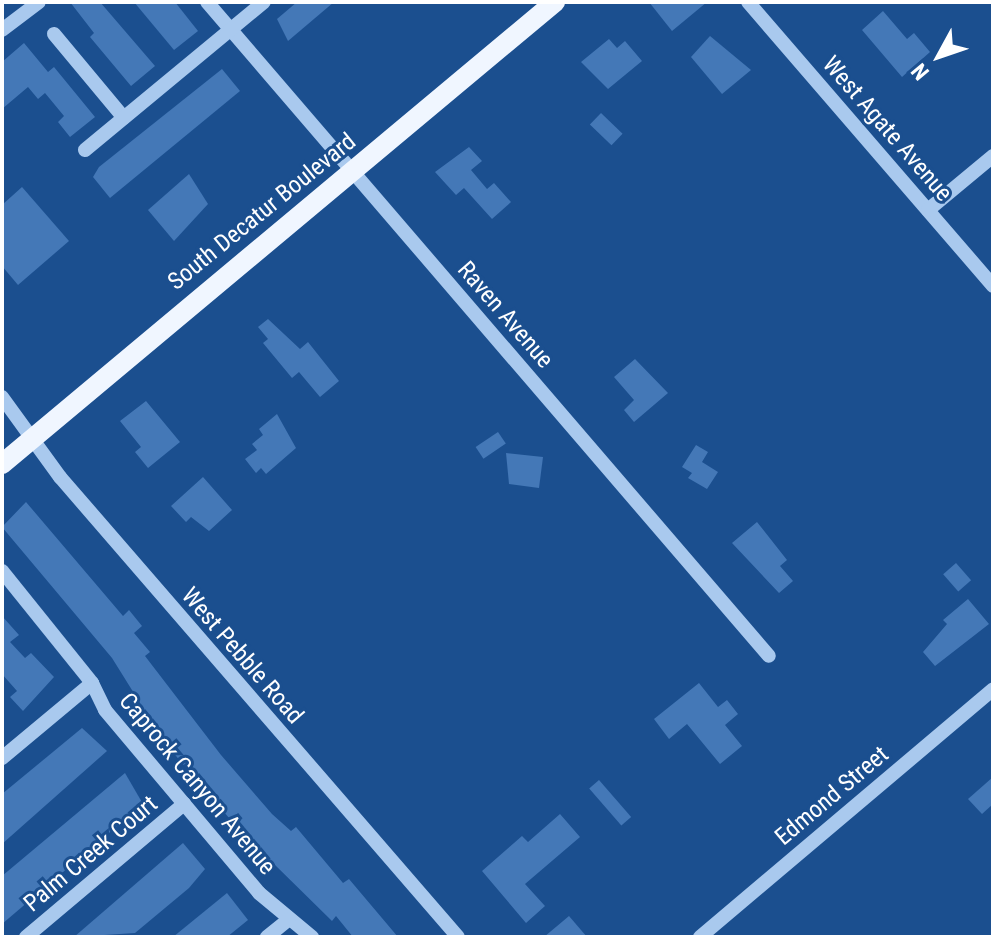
<!DOCTYPE html>
<html>
<head>
<meta charset="utf-8">
<style>
  body { margin:0 }
  #map { position:relative; width:995px; height:939px; overflow:hidden; background:#1b4f8f; font-family:"Roboto Condensed",sans-serif }
  div>[style] { position:absolute }
  .building>* { inset:0; background:#4478b7; transform-origin:0 0 }
  .minor>* { height:14px; margin:-7px; padding:0 7px; transform-origin:7px; border-radius:7px; background:#a9c9ee }
  .major>* { height:20px; margin:-10px; padding:0 10px; transform-origin:10px; border-radius:10px; background:#f0f6ff }
  span { translate:-50% -50%; white-space:nowrap; text-align:center; line-height:1.15; -webkit-text-stroke:6px #1b4f8f; paint-order:stroke }
  .street-label { font-size:24px; color:#fff }
  .frame { position:absolute; inset:0; border:4px solid #fff; pointer-events:none }
  .north { position:absolute; left:899px; top:16px; width:80px; height:80px; -webkit-text-stroke:6px #1b4f8f; paint-order:stroke; rotate:230deg; font-size:22px; font-weight:700; line-height:32px; text-align:center; color:#fff }
  .north::after { content:''; display:block; margin:auto; width:28px; height:36px; background:#fff; clip-path:polygon(50% 0,100% 100%,50% 72%,0 100%) }
</style>
</head>
<body>
<div id="map">
  <div class="building">
    <div style="clip-path:polygon(70px 2px,100px 2px,155px 66px,131px 86px,90px 37px,94px 33px)"></div>
    <div style="clip-path:polygon(134px 2px,175px 2px,198px 31px,174px 50px)"></div>
    <div style="clip-path:polygon(297px 2px,334px 2px,288px 41px,277px 19px)"></div>
    <div style="clip-path:polygon(649px 2px,707px 2px,672px 31px)"></div>
    <div style="clip-path:polygon(883px 11px,907px 39px,914px 33px,930px 52px,902px 77px,862px 30px)"></div>
    <div style="clip-path:polygon(710px 36px,751px 70px,722px 94px,691px 57px)"></div>
    <div style="clip-path:polygon(609px 39px,617px 48px,625px 41px,642px 61px,608px 89px,581px 62px)"></div>
    <div style="clip-path:polygon(24px 43px,48px 72px,54px 67px,95px 117px,70px 137px,58px 122px,64px 116px,45px 93px,38px 99px,28px 87px,2px 109px,2px 62px)"></div>
    <div style="clip-path:polygon(222px 69px,240px 91px,110px 198px,93px 177px,99px 167px)"></div>
    <div style="left:601px;top:113px;width:30px;height:16px;rotate:44deg"></div>
    <div style="clip-path:polygon(469px 147px,482px 161px,471px 170px,487px 189px,494px 183px,511px 202px,492px 219px,464px 188px,456px 195px,435px 172px)"></div>
    <div style="clip-path:polygon(189px 174px,208px 204px,174px 241px,148px 210px)"></div>
    <div style="clip-path:polygon(22px 187px,69px 241px,18px 285px,2px 266px,2px 205px)"></div>
    <div style="clip-path:polygon(268px 319px,300px 349px,308px 342px,339px 381px,320px 397px,299px 372px,292px 378px,263px 343px,268px 339px,258px 327px)"></div>
    <div style="clip-path:polygon(635px 359px,668px 393px,634px 422px,624px 410px,634px 400px,614px 377px)"></div>
    <div style="clip-path:polygon(146px 401px,180px 442px,148px 468px,135px 452px,141px 447px,120px 421px)"></div>
    <div style="clip-path:polygon(277px 414px,296px 448px,266px 474px,261px 468px,256px 473px,245px 459px,257px 450px,252px 444px,263px 435px,259px 429px)"></div>
    <div style="left:498px;top:432px;width:14px;height:27px;rotate:56deg"></div>
    <div style="clip-path:polygon(696px 445px,708px 452px,702px 462px,718px 472px,707px 489px,688px 478px,692px 473px,682px 467px)"></div>
    <div style="clip-path:polygon(506px 453px,543px 457px,539px 488px,509px 484px)"></div>
    <div style="clip-path:polygon(203px 477px,232px 510px,209px 531px,191px 517px,186px 522px,171px 506px)"></div>
    <div style="clip-path:polygon(26px 502px,123px 616px,129px 610px,142px 626px,134px 633px,150px 652px,145px 656px,221px 755px,272px 814px,291px 831px,296px 827px,343px 883px,349px 879px,398px 937px,353px 937px,336px 916px,332px 921px,274px 864px,271px 867px,165px 743px,112px 658px,2px 527px)"></div>
    <div style="clip-path:polygon(757px 522px,787px 560px,780px 566px,793px 581px,779px 593px,732px 543px)"></div>
    <div style="left:956px;top:563px;width:23px;height:17px;rotate:49deg"></div>
    <div style="clip-path:polygon(968px 599px,989px 624px,935px 666px,923px 652px,947px 624px,943px 620px)"></div>
    <div style="clip-path:polygon(2px 616px,19px 635px,10px 642px,25px 658px,31px 653px,54px 677px,23px 711px,10px 697px,17px 691px,2px 674px)"></div>
    <div style="clip-path:polygon(699px 683px,718px 707px,727px 700px,738px 714px,725px 725px,742px 746px,720px 764px,687px 724px,669px 739px,654px 719px)"></div>
    <div style="clip-path:polygon(82px 728px,107px 751px,2px 844px,2px 794px)"></div>
    <div style="clip-path:polygon(125px 773px,143px 804px,2px 924px,2px 876px)"></div>
    <div style="clip-path:polygon(993px 777px,993px 804px,982px 814px,968px 799px)"></div>
    <div style="left:599px;top:780px;width:49px;height:13px;rotate:49deg"></div>
    <div style="clip-path:polygon(560px 814px,580px 837px,525px 884px,545px 906px,526px 923px,482px 871px,522px 836px,528px 842px)"></div>
    <div style="clip-path:polygon(183px 843px,205px 869px,189px 888px,135px 933px,74px 937px)"></div>
    <div style="clip-path:polygon(227px 893px,248px 920px,227px 937px,173px 937px)"></div>
    <div style="clip-path:polygon(569px 916px,587px 937px,544px 937px)"></div>
  </div>
  <div class="minor">
    <div style="left:207px;top:2px;width:862px;rotate:49.33deg"></div>
    <div style="left:748px;top:2px;width:375px;rotate:49.2deg"></div>
    <div style="left:2px;top:30px;width:46px;rotate:-37.1deg"></div>
    <div style="left:54px;top:34px;width:109px;rotate:50.2deg"></div>
    <div style="left:85px;top:150px;width:232px;rotate:-39.6deg"></div>
    <div style="left:928px;top:210px;width:85px;rotate:-39.7deg"></div>
    <div style="left:2px;top:397px;width:99px;rotate:54.1deg"></div>
    <div style="left:60px;top:477px;width:608px;rotate:49.13deg"></div>
    <div style="left:2px;top:571px;width:144px;rotate:51.2deg"></div>
    <div style="left:92px;top:683px;width:30px;rotate:64deg"></div>
    <div style="left:105px;top:710px;width:239px;rotate:49.9deg"></div>
    <div style="left:259px;top:893px;width:69px;rotate:39.7deg"></div>
    <div style="left:2px;top:758px;width:117px;rotate:-39.8deg"></div>
    <div style="left:26px;top:937px;width:207px;rotate:-40.1deg"></div>
    <div style="left:267px;top:937px;width:28px;rotate:-39deg"></div>
    <div style="left:700px;top:937px;width:384px;rotate:-40.2deg"></div>
  </div>
  <div class="major">
    <div style="left:2px;top:464px;width:721px;rotate:-39.88deg"></div>
  </div>
  <div class="street-label">
    <span style="left:887px;top:129px;rotate:49deg">West Agate Avenue</span>
    <span style="left:262px;top:212px;rotate:-39deg">South Decatur Boulevard</span>
    <span style="left:505px;top:315px;rotate:49deg">Raven Avenue</span>
    <span style="left:242px;top:656px;rotate:49deg">West Pebble Road</span>
    <span style="left:197px;top:784px;rotate:50deg">Caprock Canyon Avenue</span>
    <span style="left:832px;top:796px;rotate:-40deg">Edmond Street</span>
    <span style="left:91px;top:854px;rotate:-40deg">Palm Creek Court</span>
  </div>
  <div class="frame"></div>
  <div class="north">N</div>
</div>
</body>
</html>
